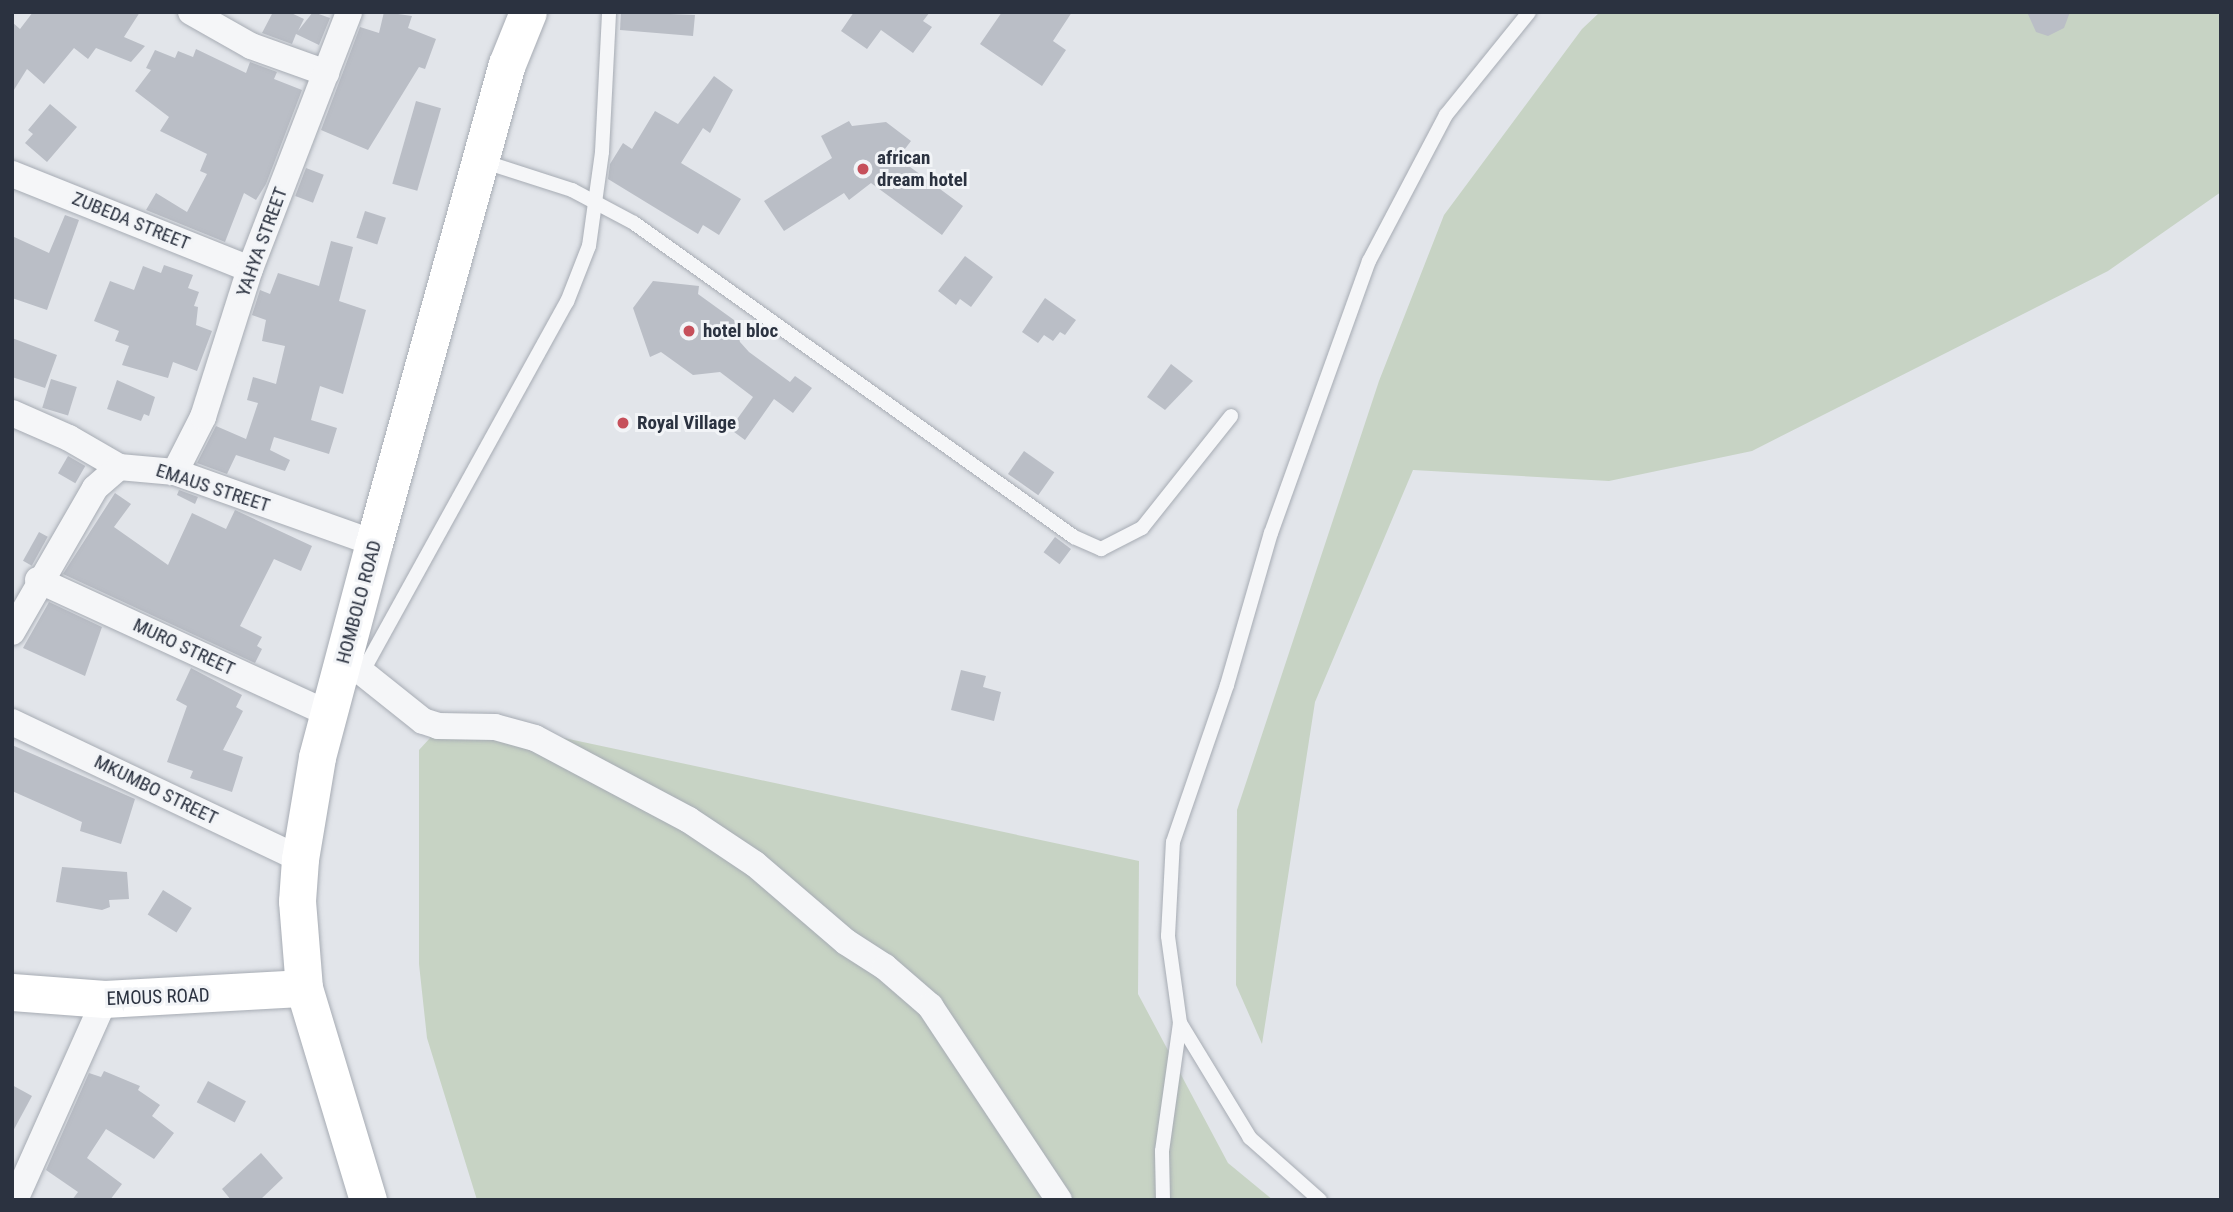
<!DOCTYPE html>
<html>
<head>
<meta charset="utf-8">
<style>
  body { margin:0 }
  #map { position:relative; width:2233px; height:1212px; overflow:hidden; background:#e2e5ea; font-family:"Roboto Condensed",sans-serif }
  div>[style] { position:absolute }
  .green>* { inset:0; background:#c7d3c4 }
  .building>* { inset:0; background:#babec6; transform-origin:0 0 }
  .roads { filter:drop-shadow(0 0 2px #a7acb4) drop-shadow(0 0 2px #a7acb4) }
  .lane>* { height:14px; margin:-7px; padding:0 7px; transform-origin:7px; border-radius:7px; background:#f5f6f8 }
  .street>* { height:26px; margin:-13px; padding:0 13px; transform-origin:13px; border-radius:13px; background:#f5f6f8 }
  .secondary>* { height:37px; margin:-18.5px; padding:0 18.5px; transform-origin:18.5px; border-radius:18.5px; background:#fff }
  .dots>* { width:19px; height:19px; translate:-50% -50%; box-sizing:border-box; border:4px solid #f2f4f7; border-radius:50% }
  span { translate:-50% -50%; white-space:nowrap; text-align:center; line-height:1.15; -webkit-text-stroke:6px #f2f4f7; paint-order:stroke }
  .poi-label { font-size:19px; color:#2b3240; font-weight:700 }
  .left { translate:0 -50%; text-align:left }
  .street-label { font-size:19px; color:#2b3240 }
  .frame { position:absolute; inset:0; border:14px solid #2b3240; pointer-events:none }
</style>
</head>
<body>
<div id="map">
  <div class="green">
    <div style="clip-path:polygon(1600px 12px,2221px 12px,2221px 192px,2108px 271px,1752px 451px,1609px 481px,1413px 470px,1315px 702px,1262px 1044px,1236px 985px,1237px 810px,1379px 381px,1444px 215px,1582px 29px)"></div>
    <div style="clip-path:polygon(452px 714px,1139px 861px,1138px 994px,1228px 1163px,1273px 1200px,477px 1200px,427px 1038px,419px 964px,419px 750px)"></div>
  </div>
  <div class="building">
    <div style="clip-path:polygon(33px 12px,140px 12px,124px 37px,145px 46px,131px 62px,96px 48px,88px 59px,74px 48px,44px 84px,27px 69px,12px 93px,12px 22px,20px 29px)"></div>
    <div style="clip-path:polygon(273px 12px,289px 12px,304px 19px,298px 31px,313px 12px,330px 18px,319px 45px,296px 34px,292px 44px,262px 33px)"></div>
    <div style="clip-path:polygon(384px 12px,412px 16px,408px 28px,436px 39px,425px 69px,419px 67px,368px 150px,321px 130px,360px 27px,379px 33px)"></div>
    <div style="clip-path:polygon(621px 12px,695px 15px,693px 36px,620px 30px)"></div>
    <div style="clip-path:polygon(854px 12px,930px 12px,923px 21px,932px 27px,913px 53px,881px 30px,867px 49px,841px 31px)"></div>
    <div style="clip-path:polygon(1002px 12px,1072px 12px,1053px 41px,1066px 50px,1042px 86px,980px 44px)"></div>
    <div style="clip-path:polygon(2027px 12px,2070px 12px,2064px 28px,2048px 36px,2036px 32px)"></div>
    <div style="clip-path:polygon(196px 49px,246px 73px,250px 62px,277px 72px,274px 79px,302px 90px,266px 184px,256px 200px,244px 193px,225px 242px,146px 210px,156px 193px,187px 212px,207px 174px,200px 171px,207px 154px,160px 131px,169px 117px,135px 91px,151px 70px,146px 68px,155px 50px,175px 58px,178px 51px,193px 57px)"></div>
    <div style="clip-path:polygon(714px 76px,733px 90px,710px 133px,703px 128px,681px 163px,741px 199px,719px 235px,703px 225px,698px 234px,608px 179px,610px 164px,623px 143px,632px 149px,655px 111px,678px 124px)"></div>
    <div style="left:416px;top:101px;width:26px;height:86px;rotate:16deg"></div>
    <div style="clip-path:polygon(50px 104px,77px 127px,47px 162px,25px 143px,33px 134px,28px 130px)"></div>
    <div style="clip-path:polygon(849px 121px,852px 126px,886px 122px,911px 141px,898px 158px,963px 206px,942px 235px,871px 183px,849px 200px,844px 193px,784px 231px,764px 201px,832px 158px,821px 136px)"></div>
    <div style="left:306px;top:168px;width:19px;height:30px;rotate:21deg"></div>
    <div style="left:365px;top:211px;width:22px;height:28px;rotate:18deg"></div>
    <div style="clip-path:polygon(65px 215px,79px 220px,47px 310px,12px 298px,12px 236px,49px 253px)"></div>
    <div style="clip-path:polygon(331px 241px,353px 247px,339px 301px,366px 310px,343px 394px,320px 386px,311px 420px,337px 428px,329px 454px,274px 437px,270px 450px,290px 460px,285px 471px,236px 455px,227px 474px,197px 463px,216px 426px,246px 439px,258px 403px,247px 400px,253px 377px,276px 384px,285px 346px,262px 341px,266px 320px,252px 315px,260px 290px,270px 294px,278px 273px,319px 286px)"></div>
    <div style="clip-path:polygon(965px 256px,993px 277px,971px 307px,960px 299px,956px 305px,938px 291px)"></div>
    <div style="clip-path:polygon(164px 265px,193px 275px,188px 288px,199px 292px,194px 306px,198px 307px,196px 325px,212px 331px,197px 371px,173px 362px,168px 378px,122px 365px,129px 346px,115px 341px,119px 331px,94px 321px,110px 281px,134px 290px,143px 266px,161px 273px)"></div>
    <div style="clip-path:polygon(653px 281px,699px 286px,698px 294px,734px 320px,740px 342px,749px 352px,790px 382px,795px 376px,812px 388px,793px 413px,774px 399px,745px 440px,730px 429px,753px 397px,720px 372px,693px 375px,661px 352px,650px 357px,633px 308px)"></div>
    <div style="clip-path:polygon(1045px 298px,1076px 320px,1065px 335px,1060px 332px,1053px 341px,1044px 335px,1038px 343px,1022px 332px)"></div>
    <div style="clip-path:polygon(12px 338px,57px 355px,45px 388px,12px 377px)"></div>
    <div style="clip-path:polygon(1171px 364px,1193px 381px,1165px 410px,1147px 397px)"></div>
    <div style="left:51px;top:379px;width:27px;height:30px;rotate:17deg"></div>
    <div style="clip-path:polygon(117px 380px,155px 397px,149px 416px,144px 414px,141px 421px,107px 409px)"></div>
    <div style="left:1024px;top:451px;width:37px;height:28px;rotate:35deg"></div>
    <div style="left:68px;top:456px;width:20px;height:20px;rotate:30deg"></div>
    <div style="clip-path:polygon(179px 490px,198px 497px,195px 504px,177px 495px)"></div>
    <div style="clip-path:polygon(115px 493px,131px 504px,114px 527px,168px 565px,192px 513px,226px 529px,235px 510px,312px 546px,301px 571px,274px 559px,240px 626px,262px 637px,257px 646px,262px 649px,255px 663px,63px 574px)"></div>
    <div style="left:39px;top:532px;width:10px;height:33px;rotate:29deg"></div>
    <div style="left:1055px;top:537px;width:20px;height:19px;rotate:37deg"></div>
    <div style="clip-path:polygon(49px 602px,102px 627px,85px 676px,23px 648px)"></div>
    <div style="clip-path:polygon(191px 668px,242px 695px,236px 707px,243px 711px,223px 750px,243px 757px,232px 792px,190px 778px,193px 771px,167px 762px,187px 706px,176px 700px)"></div>
    <div style="clip-path:polygon(961px 670px,986px 676px,983px 687px,1001px 692px,994px 721px,951px 710px)"></div>
    <div style="clip-path:polygon(12px 745px,135px 799px,121px 844px,80px 831px,82px 822px,12px 791px)"></div>
    <div style="clip-path:polygon(62px 867px,127px 872px,129px 899px,109px 900px,110px 907px,102px 910px,56px 902px)"></div>
    <div style="left:163px;top:890px;width:34px;height:29px;rotate:32deg"></div>
    <div style="clip-path:polygon(104px 1071px,140px 1086px,138px 1090px,160px 1105px,152px 1116px,174px 1133px,154px 1159px,106px 1129px,87px 1158px,122px 1184px,110px 1200px,72px 1200px,78px 1192px,46px 1170px,89px 1073px,101px 1077px)"></div>
    <div style="left:208px;top:1081px;width:43px;height:24px;rotate:28deg"></div>
    <div style="clip-path:polygon(12px 1085px,32px 1096px,12px 1133px)"></div>
    <div style="clip-path:polygon(261px 1153px,283px 1178px,260px 1200px,231px 1200px,222px 1189px)"></div>
  </div>
  <div class="roads">
    <div class="lane">
      <div style="left:482px;top:161px;width:95px;rotate:17.9deg"></div>
      <div style="left:572px;top:190px;width:70px;rotate:28deg"></div>
      <div style="left:634px;top:223px;width:541px;rotate:35.51deg"></div>
      <div style="left:1074px;top:537px;width:30px;rotate:24deg"></div>
      <div style="left:1101px;top:549px;width:46px;rotate:-27.1deg"></div>
      <div style="left:1142px;top:528px;width:143px;rotate:-51.5deg"></div>
      <div style="left:363px;top:671px;width:422px;rotate:-61.1deg"></div>
      <div style="left:567px;top:302px;width:60px;rotate:-68.6deg"></div>
      <div style="left:589px;top:246px;width:95px;rotate:-82.1deg"></div>
      <div style="left:602px;top:152px;width:140px;rotate:-87.1deg"></div>
      <div style="left:1163px;top:1200px;width:49px;rotate:-91.2deg"></div>
      <div style="left:1162px;top:1151px;width:129px;rotate:-82deg"></div>
      <div style="left:1320px;top:1200px;width:94px;rotate:-138.5deg"></div>
      <div style="left:1250px;top:1138px;width:135px;rotate:-121.3deg"></div>
      <div style="left:1180px;top:1023px;width:88px;rotate:-97.9deg"></div>
      <div style="left:1168px;top:936px;width:94px;rotate:-87deg"></div>
      <div style="left:1173px;top:842px;width:166px;rotate:-71deg"></div>
      <div style="left:1227px;top:685px;width:158px;rotate:-73.9deg"></div>
      <div style="left:1271px;top:533px;width:289px;rotate:-70.2deg"></div>
      <div style="left:1369px;top:261px;width:165px;rotate:-62.2deg"></div>
      <div style="left:1446px;top:115px;width:132px;rotate:-51.1deg"></div>
    </div>
    <div class="street">
      <div style="left:191px;top:12px;width:69px;rotate:29.5deg"></div>
      <div style="left:251px;top:46px;width:80px;rotate:19.8deg"></div>
      <div style="left:12px;top:174px;width:256px;rotate:21.8deg"></div>
      <div style="left:12px;top:413px;width:62px;rotate:23.7deg"></div>
      <div style="left:69px;top:438px;width:58px;rotate:30.1deg"></div>
      <div style="left:175px;top:472px;width:62px;rotate:-63deg"></div>
      <div style="left:203px;top:417px;width:155px;rotate:-72.4deg"></div>
      <div style="left:250px;top:269px;width:275px;rotate:-68.9deg"></div>
      <div style="left:38px;top:580px;width:320px;rotate:24.7deg"></div>
      <div style="left:12px;top:632px;width:166px;rotate:-60deg"></div>
      <div style="left:95px;top:488px;width:32px;rotate:-41deg"></div>
      <div style="left:119px;top:467px;width:56px;rotate:5.1deg"></div>
      <div style="left:175px;top:472px;width:211px;rotate:19.6deg"></div>
      <div style="left:344px;top:658px;width:101px;rotate:38.6deg"></div>
      <div style="left:423px;top:721px;width:16px;rotate:18deg"></div>
      <div style="left:438px;top:726px;width:57px;rotate:1deg"></div>
      <div style="left:495px;top:727px;width:41px;rotate:15.4deg"></div>
      <div style="left:535px;top:738px;width:174px;rotate:28deg"></div>
      <div style="left:689px;top:820px;width:79px;rotate:33.7deg"></div>
      <div style="left:755px;top:864px;width:120px;rotate:40.6deg"></div>
      <div style="left:846px;top:942px;width:46px;rotate:32.7deg"></div>
      <div style="left:885px;top:967px;width:60px;rotate:40.9deg"></div>
      <div style="left:930px;top:1006px;width:233px;rotate:56.4deg"></div>
      <div style="left:12px;top:722px;width:319px;rotate:25.4deg"></div>
      <div style="left:15px;top:1200px;width:220px;rotate:-65.9deg"></div>
    </div>
    <div class="secondary">
      <div style="left:12px;top:992px;width:93px;rotate:4.3deg"></div>
      <div style="left:105px;top:999px;width:199px;rotate:-3.2deg"></div>
      <div style="left:368px;top:1200px;width:221px;rotate:-106.8deg"></div>
      <div style="left:304px;top:988px;width:87px;rotate:-94.6deg"></div>
      <div style="left:297px;top:901px;width:42px;rotate:-85.9deg"></div>
      <div style="left:300px;top:859px;width:103px;rotate:-80.5deg"></div>
      <div style="left:317px;top:757px;width:221px;rotate:-75.1deg"></div>
      <div style="left:374px;top:543px;width:497px;rotate:-74.5deg"></div>
      <div style="left:507px;top:64px;width:56px;rotate:-68deg"></div>
    </div>
  </div>
  <div class="dots">
    <div style="left:863px;top:169px;background:#c6505b"></div>
    <div style="left:689px;top:331px;background:#c6505b"></div>
    <div style="left:623px;top:423px;background:#c6505b"></div>
  </div>
  <div class="poi-label">
    <span class="left" style="left:877px;top:169px">african<br>dream hotel</span>
    <span class="left" style="left:703px;top:331px">hotel bloc</span>
    <span class="left" style="left:637px;top:423px">Royal Village</span>
  </div>
  <div class="street-label">
    <span style="left:131px;top:221px;rotate:22deg">ZUBEDA STREET</span>
    <span style="left:262px;top:242px;rotate:-70deg">YAHYA STREET</span>
    <span style="left:213px;top:488px;rotate:18deg">EMAUS STREET</span>
    <span style="left:359px;top:602px;rotate:-75deg">HOMBOLO ROAD</span>
    <span style="left:184px;top:647px;rotate:25deg">MURO STREET</span>
    <span style="left:156px;top:790px;rotate:26deg">MKUMBO STREET</span>
    <span style="left:158px;top:997px;rotate:-2deg">EMOUS ROAD</span>
  </div>
  <div class="frame"></div>
</div>
</body>
</html>
